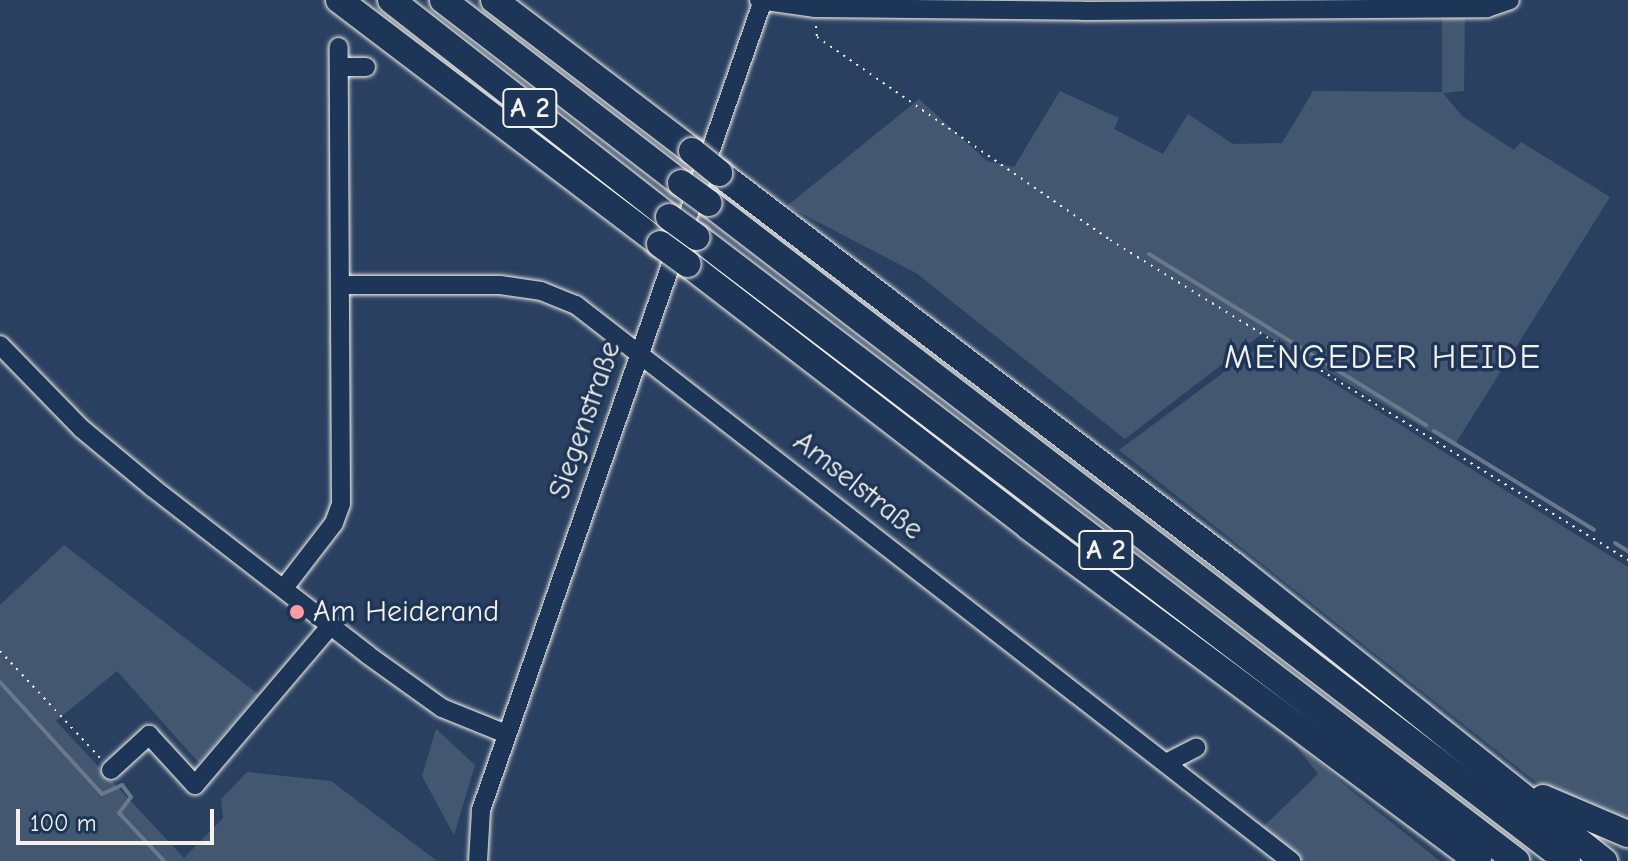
<!DOCTYPE html>
<html>
<head>
<meta charset="utf-8">
<style>
  body { margin:0 }
  #map { position:relative; width:1628px; height:861px; overflow:hidden; background:#2a4060; font-family:"Comic Neue",sans-serif }
  div>[style] { position:absolute }
  .green>* { inset:0; background:#445771 }
  .stream>* { height:4px; margin:-2px; padding:0 2px; transform-origin:2px; border-radius:2px; background:#6a788a }
  .path>* { height:2px; margin-top:-1px; transform-origin:0; background:repeating-linear-gradient(90deg,#f4f1e8 0 2px,transparent 0 8px) }
  .roads { filter:drop-shadow(0 0 2px #f4f1e8) drop-shadow(0 0 2px #f4f1e8) }
  .minor>* { height:18px; margin:-9px; padding:0 9px; transform-origin:9px; border-radius:9px; background:#1d3557 }
  .highway>* { height:26px; margin:-13px; padding:0 13px; transform-origin:13px; border-radius:13px; background:#1d3557 }
  .bridges { filter:drop-shadow(0 0 2px #f4f1e8) drop-shadow(0 0 2px #f4f1e8) }
  .highway-bridge>* { height:26px; margin:-13px; padding:0 13px; transform-origin:13px; border-radius:13px; background:#1d3557 }
  .dots>* { width:22px; height:22px; translate:-50% -50%; box-sizing:border-box; border:4px solid #1d3557; border-radius:50% }
  span { translate:-50% -50%; white-space:nowrap; text-align:center; line-height:1.15; -webkit-text-stroke:7px #1d3557; paint-order:stroke }
  .shield-label span { padding:2px 6px; background:#1d3557; border:2px solid; border-radius:6px; -webkit-text-stroke-width:0 }
  .shield-label { font-size:28px; color:#f4f1e8; font-weight:700 }
  .street-label { font-size:30px; color:#f4f1e8 }
  .poi-label { font-size:30px; color:#f4f1e8 }
  .left { translate:0 -50%; text-align:left }
  .quarter-label { font-size:34px; color:#f4f1e8; letter-spacing:2px }
  .scale { position:absolute; left:16px; top:809px; width:198px; height:36px; box-sizing:border-box; border:4px solid #f4f1e8; border-top:0; padding-left:10px; font-size:24px; line-height:28px; white-space:nowrap; color:#f4f1e8; -webkit-text-stroke:6px #1d3557; paint-order:stroke }
</style>
</head>
<body>
<div id="map">
  <div class="green">
    <div style="clip-path:polygon(1465px 12px,1464px 91px,1443px 93px,1462px 116px,1514px 150px,1521px 142px,1610px 197px,1454px 446px,1263px 333px,1125px 439px,916px 273px,787px 206px,919px 99px,987px 161px,1014px 167px,1060px 91px,1119px 118px,1114px 129px,1163px 154px,1188px 114px,1233px 144px,1282px 143px,1313px 91px,1442px 92px,1442px 15px)"></div>
    <div style="clip-path:polygon(1266px 341px,1628px 567px,1628px 821px,1536px 782px,1119px 450px)"></div>
    <div style="clip-path:polygon(64px 545px,258px 694px,199px 763px,117px 671px,56px 721px,184px 858px,223px 818px,221px 799px,247px 772px,331px 781px,437px 861px,0 861px,0 605px)"></div>
    <div style="clip-path:polygon(436px 729px,475px 765px,454px 835px,422px 776px)"></div>
    <div style="clip-path:polygon(1289px 737px,1353px 792px,1440px 861px,1303px 861px,1262px 828px,1318px 774px)"></div>
  </div>
  <div class="stream">
    <div style="left:1149px;top:254px;width:326px;rotate:31.7deg"></div>
    <div style="left:1434px;top:431px;width:188px;rotate:31.7deg"></div>
    <div style="left:1615px;top:543px;width:15px;rotate:32deg"></div>
    <div style="left:0;top:682px;width:151px;rotate:47.7deg"></div>
    <div style="left:102px;top:794px;width:22px;rotate:-24deg"></div>
    <div style="left:122px;top:785px;width:15px;rotate:53deg"></div>
    <div style="left:131px;top:797px;width:20px;rotate:127deg"></div>
    <div style="left:119px;top:813px;width:66px;rotate:46.8deg"></div>
  </div>
  <div class="path">
    <div style="left:816px;top:26px;width:11px;rotate:85deg"></div>
    <div style="left:817px;top:37px;width:356px;rotate:34.7deg"></div>
    <div style="left:1110px;top:240px;width:609px;rotate:31.71deg"></div>
    <div style="left:0;top:651px;width:146px;rotate:46.9deg"></div>
  </div>
  <div class="roads">
    <div class="minor">
      <div style="left:759px;top:0;width:57px;rotate:8.1deg"></div>
      <div style="left:815px;top:8px;width:269px;rotate:0.6deg"></div>
      <div style="left:1084px;top:11px;width:403px;rotate:-0.4deg"></div>
      <div style="left:1487px;top:8px;width:24px;rotate:-19deg"></div>
      <div style="left:340px;top:67px;width:26px"></div>
      <div style="left:341px;top:285px;width:159px"></div>
      <div style="left:500px;top:285px;width:41px;rotate:8.3deg"></div>
      <div style="left:541px;top:291px;width:38px;rotate:22deg"></div>
      <div style="left:576px;top:305px;width:906px;rotate:37.87deg"></div>
      <div style="left:0;top:345px;width:117px;rotate:45.7deg"></div>
      <div style="left:82px;top:429px;width:92px;rotate:39.7deg"></div>
      <div style="left:153px;top:488px;width:272px;rotate:37.8deg"></div>
      <div style="left:368px;top:655px;width:91px;rotate:35.6deg"></div>
      <div style="left:442px;top:708px;width:69px;rotate:22.1deg"></div>
      <div style="left:284px;top:588px;width:82px;rotate:-52.4deg"></div>
      <div style="left:334px;top:523px;width:20px;rotate:-70deg"></div>
      <div style="left:341px;top:504px;width:457px;rotate:-90.3deg"></div>
      <div style="left:1166px;top:763px;width:34px;rotate:-27deg"></div>
      <div style="left:111px;top:770px;width:52px;rotate:-42.6deg"></div>
      <div style="left:149px;top:735px;width:68px;rotate:47.4deg"></div>
      <div style="left:195px;top:785px;width:210px;rotate:-49.6deg"></div>
      <div style="left:478px;top:861px;width:51px;rotate:-86.6deg"></div>
      <div style="left:481px;top:810px;width:858px;rotate:-70.8deg"></div>
    </div>
    <div class="highway">
      <div style="left:339px;top:0;width:403px;rotate:37.2deg"></div>
      <div style="left:391px;top:0;width:353px;rotate:38deg"></div>
      <div style="left:443px;top:0;width:300px;rotate:37.6deg"></div>
      <div style="left:494px;top:0;width:249px;rotate:37.3deg"></div>
      <div style="left:719px;top:173px;width:646px;rotate:37.33deg"></div>
      <div style="left:1233px;top:565px;width:475px;rotate:38.6deg"></div>
      <div style="left:709px;top:203px;width:1081px;rotate:37.48deg"></div>
      <div style="left:697px;top:237px;width:1030px;rotate:37.3deg"></div>
      <div style="left:688px;top:264px;width:431px;rotate:37.6deg"></div>
      <div style="left:1029px;top:527px;width:560px;rotate:36.64deg"></div>
      <div style="left:1543px;top:798px;width:92px;rotate:23deg"></div>
    </div>
  </div>
  <div class="bridges">
    <div class="highway-bridge">
      <div style="left:692px;top:151px;width:35px;rotate:39deg"></div>
      <div style="left:681px;top:183px;width:34px;rotate:36deg"></div>
      <div style="left:669px;top:217px;width:34px;rotate:36deg"></div>
      <div style="left:660px;top:244px;width:34px;rotate:36deg"></div>
    </div>
  </div>
  <div class="dots">
    <div style="left:297px;top:612px;background:#ff9aa2"></div>
  </div>
  <div class="shield-label">
    <span style="left:530px;top:108px">A 2</span>
    <span style="left:1106px;top:550px">A 2</span>
  </div>
  <div class="street-label">
    <span style="left:585px;top:420px;rotate:-71deg">Siegenstraße</span>
    <span style="left:858px;top:486px;rotate:38deg">Amselstraße</span>
  </div>
  <div class="poi-label">
    <span class="left" style="left:313px;top:612px">Am Heiderand</span>
  </div>
  <div class="quarter-label">
    <span style="left:1383px;top:358px">MENGEDER HEIDE</span>
  </div>
  <div class="scale">100 m</div>
</div>
</body>
</html>
